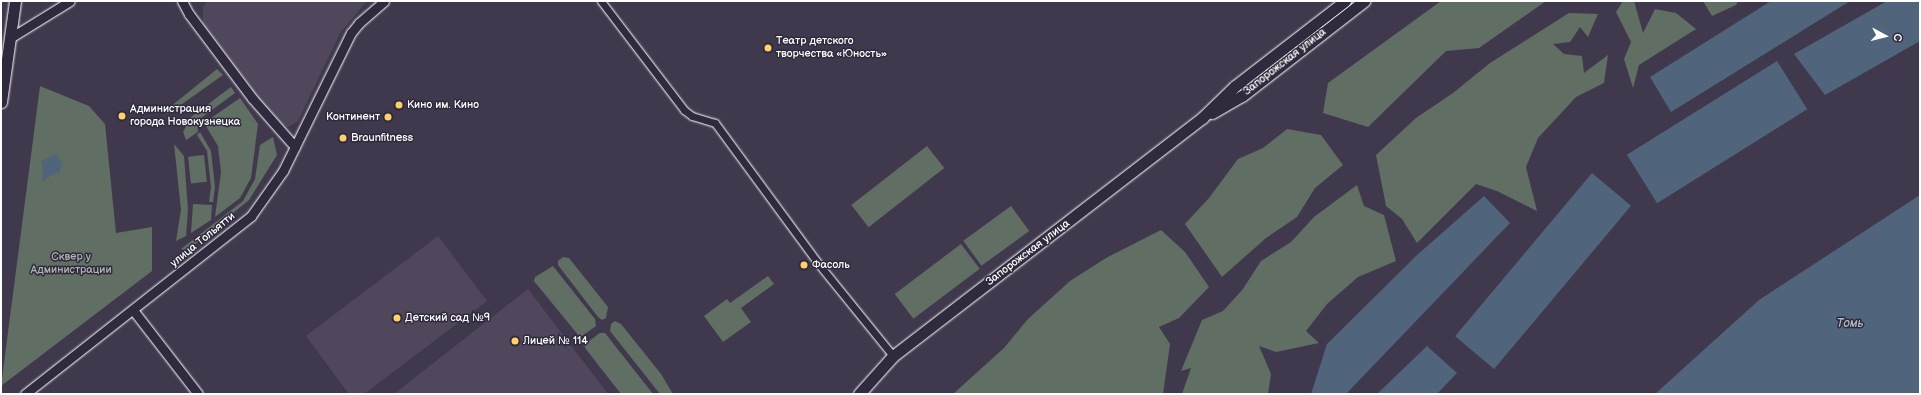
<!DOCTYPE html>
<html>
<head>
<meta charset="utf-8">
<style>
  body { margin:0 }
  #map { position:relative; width:1921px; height:395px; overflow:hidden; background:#40394e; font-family:"Balsamiq Sans",sans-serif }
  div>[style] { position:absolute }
  .built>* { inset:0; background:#50475d }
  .green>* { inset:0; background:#606e63; transform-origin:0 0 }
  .water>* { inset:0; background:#50647c; transform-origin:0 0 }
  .roads { filter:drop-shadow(0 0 1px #fff) drop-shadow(0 0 1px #fff) }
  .street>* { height:7px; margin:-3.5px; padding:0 3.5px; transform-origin:3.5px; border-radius:3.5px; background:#2f2a3d }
  .secondary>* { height:9px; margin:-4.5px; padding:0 4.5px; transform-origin:4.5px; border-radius:4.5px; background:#2f2a3d }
  .primary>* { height:11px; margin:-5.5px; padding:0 5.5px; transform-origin:5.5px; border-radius:5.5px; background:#2f2a3d }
  .dots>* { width:11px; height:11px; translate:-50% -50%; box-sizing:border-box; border:2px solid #2f2a3d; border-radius:50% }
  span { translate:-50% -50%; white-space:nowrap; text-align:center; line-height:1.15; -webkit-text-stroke:3px #2f2a3d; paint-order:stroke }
  .poi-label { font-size:11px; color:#fff }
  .left { translate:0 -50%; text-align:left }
  .right { translate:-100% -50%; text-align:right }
  .street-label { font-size:11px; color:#fff }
  .park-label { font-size:11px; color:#b0b6b1 }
  .water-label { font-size:12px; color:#b0b9c4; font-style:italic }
  .frame { position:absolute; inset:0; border:2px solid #fff; pointer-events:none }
  .north { position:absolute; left:1865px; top:16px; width:40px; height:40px; -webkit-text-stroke:3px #2f2a3d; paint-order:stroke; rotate:97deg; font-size:11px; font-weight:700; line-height:16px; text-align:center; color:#fff }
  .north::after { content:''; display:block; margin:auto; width:14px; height:18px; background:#fff; clip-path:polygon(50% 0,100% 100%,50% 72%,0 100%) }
</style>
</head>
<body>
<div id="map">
  <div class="built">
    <div style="clip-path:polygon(207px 1px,367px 1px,340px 33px,298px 121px,288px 127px,276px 121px,203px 24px,203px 7px)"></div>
    <div style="clip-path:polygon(438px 236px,487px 301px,364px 394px,349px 394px,306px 336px)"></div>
    <div style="clip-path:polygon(528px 289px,608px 394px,394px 394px)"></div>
  </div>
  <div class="green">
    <div style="clip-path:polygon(1441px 1px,1546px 1px,1479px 48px,1446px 51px,1368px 127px,1323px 113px,1328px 83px)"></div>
    <div style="clip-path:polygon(1623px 1px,1634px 1px,1643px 33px,1655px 9px,1676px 13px,1696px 29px,1639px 65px,1633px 88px,1624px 59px,1631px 42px,1616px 12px)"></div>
    <div style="clip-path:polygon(1703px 1px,1738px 1px,1736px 5px,1712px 16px)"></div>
    <div style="clip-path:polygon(1569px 13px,1598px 14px,1588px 37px,1580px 27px,1570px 42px,1553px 44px,1564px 54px,1582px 56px,1584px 73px,1608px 55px,1604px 83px,1576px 97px,1538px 138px,1526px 167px,1537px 211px,1497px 191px,1476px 184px,1417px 243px,1402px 219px,1386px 206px,1376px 155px,1416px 118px,1453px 93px,1490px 63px)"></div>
    <div style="clip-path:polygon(217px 69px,223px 75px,168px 114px,164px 112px)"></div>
    <div style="clip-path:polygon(40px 86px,89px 106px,105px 124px,116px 233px,152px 227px,152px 271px,1px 386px)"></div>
    <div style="clip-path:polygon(231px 87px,235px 93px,197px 121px,198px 132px,186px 140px,183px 132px,191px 117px)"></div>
    <div style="clip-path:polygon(240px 98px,258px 124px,251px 178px,240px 198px,215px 217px,221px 172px,218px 146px,204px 123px)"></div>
    <div style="clip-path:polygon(1287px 129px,1321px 135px,1343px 165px,1315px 188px,1297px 217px,1266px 238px,1222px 277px,1185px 224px,1209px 198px,1238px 159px,1263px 148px)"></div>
    <div style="clip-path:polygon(200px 132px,211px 151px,215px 187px,213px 202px,209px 202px,211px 187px,207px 151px,197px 135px)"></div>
    <div style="clip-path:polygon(273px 137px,277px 155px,249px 200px,187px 251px,181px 249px,243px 201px,255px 179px,260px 145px)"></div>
    <div style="clip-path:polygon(174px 144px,184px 156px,188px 210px,186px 236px,176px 241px,181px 210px)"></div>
    <div style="left:927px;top:146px;width:28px;height:96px;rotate:52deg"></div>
    <div style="left:204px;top:155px;width:27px;height:16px;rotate:84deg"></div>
    <div style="clip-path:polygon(1357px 185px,1364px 206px,1384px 215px,1396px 261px,1358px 277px,1327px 304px,1306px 331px,1319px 343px,1276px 352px,1259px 346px,1271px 374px,1268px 394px,1182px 394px,1191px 368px,1181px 371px,1202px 320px,1223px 311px,1243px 289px,1261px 261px,1291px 242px,1314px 217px)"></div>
    <div style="clip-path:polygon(193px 204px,212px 205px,211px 220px,191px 233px)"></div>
    <div style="left:1011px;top:206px;width:31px;height:59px;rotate:54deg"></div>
    <div style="clip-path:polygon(1161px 230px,1185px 252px,1209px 287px,1179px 318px,1159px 327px,1170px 344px,1163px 394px,953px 394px,1004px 348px,1028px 319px,1070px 281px,1106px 258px)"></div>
    <div style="left:961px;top:244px;width:31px;height:83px;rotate:53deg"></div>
    <div style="clip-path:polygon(563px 257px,569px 258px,608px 307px,606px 318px,602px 320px,598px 317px,558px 265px,558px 261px)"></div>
    <div style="clip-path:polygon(553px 266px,595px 319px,596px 326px,582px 336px,579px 336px,534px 281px,535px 277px)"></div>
    <div style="clip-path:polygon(768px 276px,774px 284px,741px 308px,751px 322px,723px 342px,704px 316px,727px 299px,730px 303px)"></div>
    <div style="clip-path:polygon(615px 321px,621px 324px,661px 374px,673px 394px,660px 394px,610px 331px,611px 324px)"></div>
    <div style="clip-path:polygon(600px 333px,605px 333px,653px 394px,621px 394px,585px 348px,585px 344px)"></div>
  </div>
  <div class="water">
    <div style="clip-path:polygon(1771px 1px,1850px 1px,1671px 112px,1650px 77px)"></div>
    <div style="clip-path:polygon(1887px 1px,1920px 1px,1920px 41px,1825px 95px,1794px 54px)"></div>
    <div style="left:1777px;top:61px;width:57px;height:177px;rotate:58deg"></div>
    <div style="clip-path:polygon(56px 154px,62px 164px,59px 174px,56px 172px,42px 182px,43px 170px,41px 161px)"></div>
    <div style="left:1592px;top:173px;width:51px;height:213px;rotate:40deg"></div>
    <div style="clip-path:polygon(1920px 195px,1920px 394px,1655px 394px,1759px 300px)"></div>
    <div style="clip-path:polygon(1484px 196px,1510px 223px,1346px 394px,1311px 394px,1327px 344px,1416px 256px)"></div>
    <div style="clip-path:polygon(1427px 346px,1457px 373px,1437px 394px,1377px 394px)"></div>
  </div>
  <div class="roads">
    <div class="street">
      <div style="left:601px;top:1px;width:137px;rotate:52.7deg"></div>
      <div style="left:684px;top:110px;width:10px;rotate:37deg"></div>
      <div style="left:692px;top:116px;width:24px;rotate:17deg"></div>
      <div style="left:715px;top:123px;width:172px;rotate:53.7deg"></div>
      <div style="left:817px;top:262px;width:121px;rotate:51deg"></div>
    </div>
    <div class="secondary">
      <div style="left:182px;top:1px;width:15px;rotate:62deg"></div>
      <div style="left:189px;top:14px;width:105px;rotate:53.1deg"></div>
      <div style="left:252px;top:98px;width:65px;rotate:48.7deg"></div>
      <div style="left:10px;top:38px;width:70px;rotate:-31.7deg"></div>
      <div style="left:133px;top:310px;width:106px;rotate:52.3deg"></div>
      <div style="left:25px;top:394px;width:288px;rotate:-38.2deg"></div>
      <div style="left:251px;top:216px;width:55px;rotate:-54.6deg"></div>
      <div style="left:283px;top:171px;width:154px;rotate:-63.8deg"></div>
      <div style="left:351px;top:33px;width:13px;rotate:-51deg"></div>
      <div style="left:359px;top:23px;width:33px;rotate:-41deg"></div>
    </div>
    <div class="primary">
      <div style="left:1px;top:102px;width:102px;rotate:-82.1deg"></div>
      <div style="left:1212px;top:113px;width:34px;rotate:-30deg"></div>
      <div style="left:1242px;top:96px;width:155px;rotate:-37.9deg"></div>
      <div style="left:859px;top:394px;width:51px;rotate:-48.2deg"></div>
      <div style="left:893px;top:356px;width:390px;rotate:-37.6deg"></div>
      <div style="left:1202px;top:118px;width:46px;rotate:-44.1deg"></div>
      <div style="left:1235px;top:86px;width:139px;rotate:-37.7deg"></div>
    </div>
  </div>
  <div class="dots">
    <div style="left:768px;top:48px;background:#ffd166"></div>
    <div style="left:399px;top:105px;background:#ffd166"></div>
    <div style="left:122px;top:116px;background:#ffd166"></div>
    <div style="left:388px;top:117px;background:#ffd166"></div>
    <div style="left:343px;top:138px;background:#ffd166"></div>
    <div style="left:804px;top:265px;background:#ffd166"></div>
    <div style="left:397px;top:318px;background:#ffd166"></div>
    <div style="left:515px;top:341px;background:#ffd166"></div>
  </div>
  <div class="poi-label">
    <span class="left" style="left:776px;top:48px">Театр детского<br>творчества «Юность»</span>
    <span class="left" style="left:407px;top:105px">Кино им. Кино</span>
    <span class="left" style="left:130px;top:116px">Администрация<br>города Новокузнецка</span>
    <span class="right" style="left:380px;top:117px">Континент</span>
    <span class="left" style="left:351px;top:138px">Braunfitness</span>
    <span class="left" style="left:812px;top:265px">Фасоль</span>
    <span class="left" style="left:405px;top:318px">Детский сад №9</span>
    <span class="left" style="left:523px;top:341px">Лицей № 114</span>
  </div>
  <div class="street-label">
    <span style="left:1285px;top:62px;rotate:-38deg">Запорожская улица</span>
    <span style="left:203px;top:240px;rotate:-39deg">улица Тольятти</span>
    <span style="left:1028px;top:253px;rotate:-37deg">Запорожская улица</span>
  </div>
  <div class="park-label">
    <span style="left:71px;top:264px">Сквер у<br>Администрации</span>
  </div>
  <div class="water-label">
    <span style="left:1850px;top:324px">Томь</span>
  </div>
  <div class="frame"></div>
  <div class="north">С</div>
</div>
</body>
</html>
